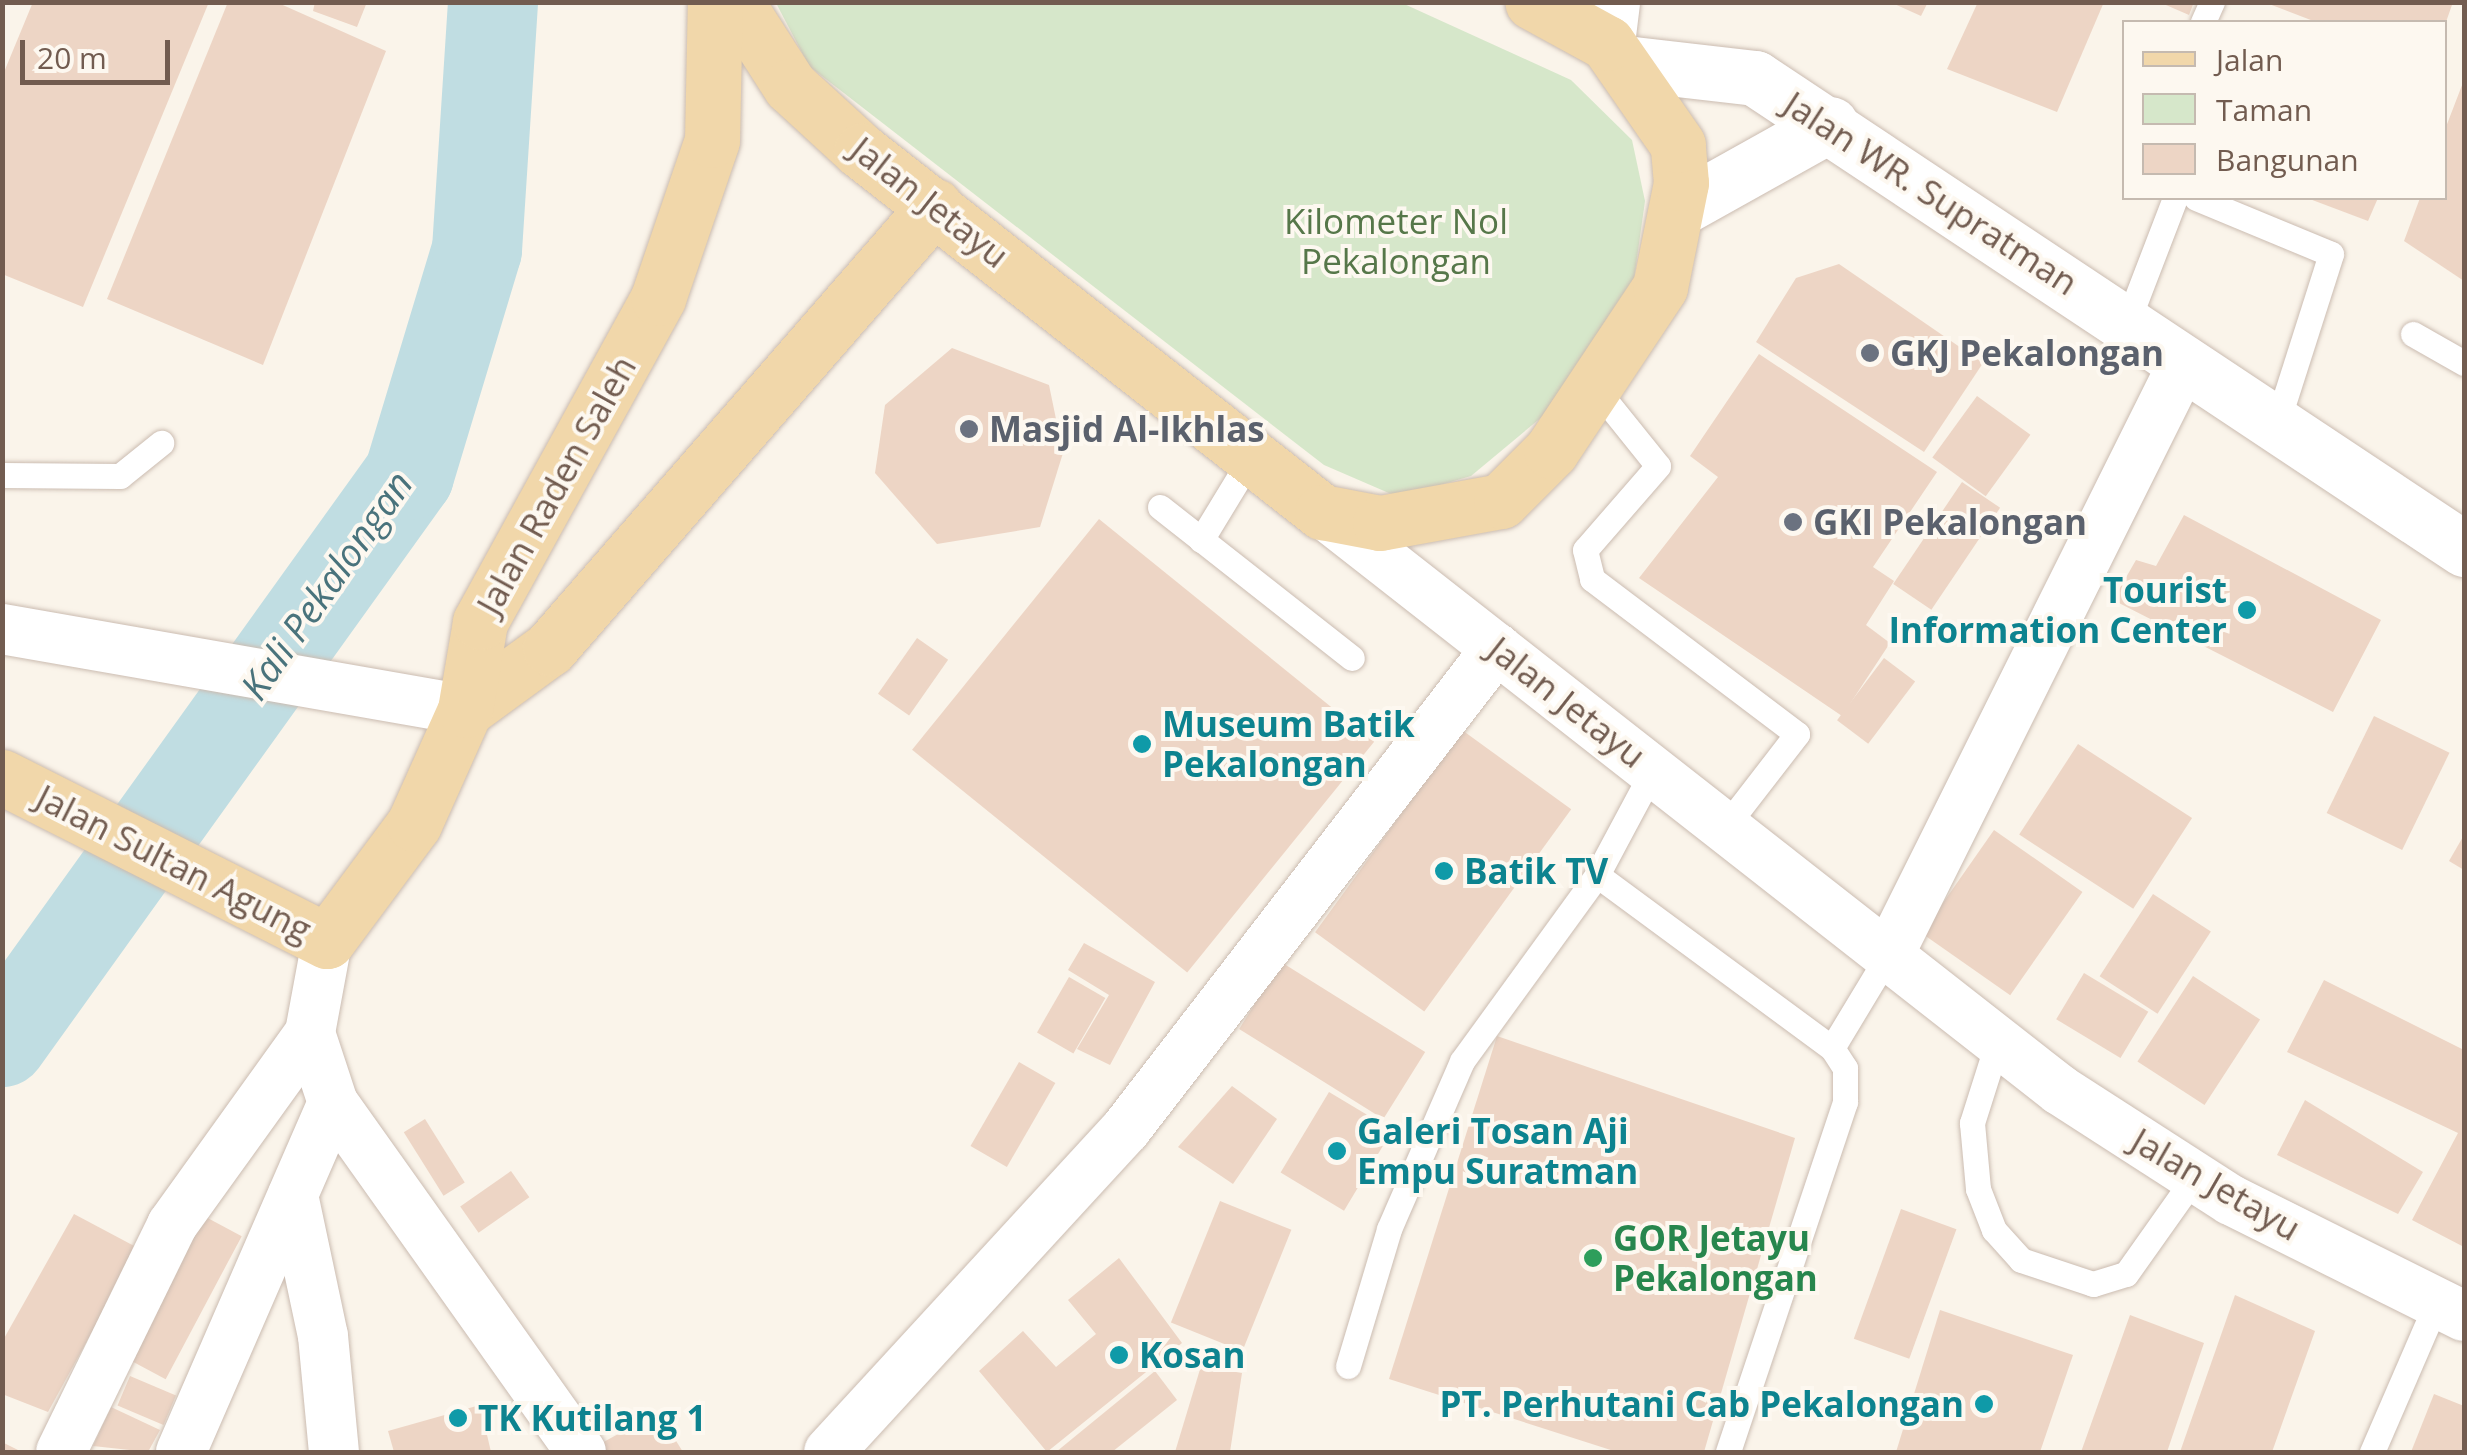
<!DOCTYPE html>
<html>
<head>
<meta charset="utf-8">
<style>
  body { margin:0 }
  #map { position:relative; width:2467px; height:1455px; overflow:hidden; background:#faf4ea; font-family:"Open Sans",sans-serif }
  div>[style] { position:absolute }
  .green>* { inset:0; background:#d6e7ca }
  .river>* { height:90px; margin:-45px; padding:0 45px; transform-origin:45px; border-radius:45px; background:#c0dde2 }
  .building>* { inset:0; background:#edd5c5; transform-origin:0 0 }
  .roads { filter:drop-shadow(0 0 2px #cbbcb1) drop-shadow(0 0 2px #cbbcb1) }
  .service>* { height:25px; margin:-12.5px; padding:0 12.5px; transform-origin:12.5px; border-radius:12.5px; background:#fff }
  .minor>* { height:50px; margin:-25px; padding:0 25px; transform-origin:25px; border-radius:25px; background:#fff }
  .tertiary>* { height:55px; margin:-27.5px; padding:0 27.5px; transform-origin:27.5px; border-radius:27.5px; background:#fff }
  .primary>* { height:55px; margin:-27.5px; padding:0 27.5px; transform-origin:27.5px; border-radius:27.5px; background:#f1d7aa }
  .dots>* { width:28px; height:28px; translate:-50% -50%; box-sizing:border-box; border:5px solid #fdf8f0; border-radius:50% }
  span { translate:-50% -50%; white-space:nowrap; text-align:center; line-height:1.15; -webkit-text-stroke:8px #fdf8f0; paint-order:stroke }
  .street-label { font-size:35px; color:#725c50 }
  .park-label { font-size:35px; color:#567749 }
  .worship-label { font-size:35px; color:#5b616d; font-weight:700 }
  .left { translate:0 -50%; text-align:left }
  .culture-label { font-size:35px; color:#0d838f; font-weight:700 }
  .right { translate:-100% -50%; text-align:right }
  .leisure-label { font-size:35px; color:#27864d; font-weight:700 }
  .water-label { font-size:38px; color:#49737c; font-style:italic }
  .frame { position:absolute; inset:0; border:5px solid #725c50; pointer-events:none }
  .legend { position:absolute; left:2122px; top:20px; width:325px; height:180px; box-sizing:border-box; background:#fdf8f0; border:2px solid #c5bab0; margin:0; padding:12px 18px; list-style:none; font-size:30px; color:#725c50 }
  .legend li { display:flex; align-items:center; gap:20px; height:50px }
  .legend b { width:50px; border:2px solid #c5bab0 }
  .scale { position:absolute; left:20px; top:40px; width:150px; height:45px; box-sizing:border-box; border:5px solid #725c50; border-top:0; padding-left:12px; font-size:30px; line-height:35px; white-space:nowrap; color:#725c50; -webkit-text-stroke:8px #fdf8f0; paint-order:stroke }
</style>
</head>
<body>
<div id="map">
  <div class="green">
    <div style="clip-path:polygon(776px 3px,1402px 3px,1571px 80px,1632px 140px,1645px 201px,1634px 279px,1549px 411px,1471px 476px,1398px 497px,1324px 465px,809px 66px)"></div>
  </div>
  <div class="river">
    <div style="left:2px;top:1042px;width:698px;rotate:-54.33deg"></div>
    <div style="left:409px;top:475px;width:235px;rotate:-73.2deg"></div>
    <div style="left:477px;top:250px;width:249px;rotate:-86.3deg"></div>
  </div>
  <div class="building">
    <div style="clip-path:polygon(33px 2px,209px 2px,83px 307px,2px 274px,2px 77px)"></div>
    <div style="clip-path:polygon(228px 2px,276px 2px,386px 51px,263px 365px,107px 299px)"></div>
    <div style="clip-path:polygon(315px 2px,367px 2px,357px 27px,313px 11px)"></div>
    <div style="clip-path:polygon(1890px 2px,1928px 2px,1921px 16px)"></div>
    <div style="clip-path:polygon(1978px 2px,2104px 2px,2057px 112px,1947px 69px)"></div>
    <div style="clip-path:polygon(2159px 2px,2194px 2px,2189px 15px)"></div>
    <div style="clip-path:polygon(2264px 2px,2453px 2px,2446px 22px,2316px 22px)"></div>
    <div style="clip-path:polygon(2464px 80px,2464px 281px,2404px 241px,2420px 198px,2444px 198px,2444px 132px)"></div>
    <div style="clip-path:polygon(2307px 198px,2378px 198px,2368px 221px)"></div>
    <div style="clip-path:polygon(1839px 264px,1983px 363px,1924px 452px,1756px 342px,1796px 278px)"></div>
    <div style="clip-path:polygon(952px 348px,1049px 385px,1063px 453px,1040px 527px,937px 544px,875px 473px,885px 405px)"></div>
    <div style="clip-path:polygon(1759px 354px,1937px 472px,1873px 567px,1894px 581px,1866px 625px,1890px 643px,1842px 716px,1639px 578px,1718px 477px,1690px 456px)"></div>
    <div style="left:1977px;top:396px;width:66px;height:76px;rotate:36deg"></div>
    <div style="left:1962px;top:482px;width:46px;height:123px;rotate:34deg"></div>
    <div style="clip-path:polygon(2184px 515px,2381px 620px,2333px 712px,2113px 600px,2136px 560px,2156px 566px)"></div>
    <div style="left:1099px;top:519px;width:354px;height:297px;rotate:39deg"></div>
    <div style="left:917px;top:638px;width:38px;height:68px;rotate:35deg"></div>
    <div style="left:1884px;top:658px;width:39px;height:78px;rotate:37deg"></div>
    <div style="left:2374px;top:716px;width:84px;height:108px;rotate:26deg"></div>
    <div style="left:1462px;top:730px;width:135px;height:250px;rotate:36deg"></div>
    <div style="left:2078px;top:744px;width:136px;height:108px;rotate:33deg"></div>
    <div style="left:1994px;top:830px;width:108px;height:126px;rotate:35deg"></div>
    <div style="clip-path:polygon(2464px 835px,2464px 870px,2449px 861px)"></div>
    <div style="left:2153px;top:894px;width:69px;height:98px;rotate:33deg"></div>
    <div style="clip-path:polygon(1084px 943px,1155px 982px,1110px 1065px,1077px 1049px,1109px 995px,1068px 970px)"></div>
    <div style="left:1281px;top:962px;width:170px;height:79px;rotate:32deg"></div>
    <div style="left:2084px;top:973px;width:75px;height:54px;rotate:31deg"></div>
    <div style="left:2193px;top:976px;width:80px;height:102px;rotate:33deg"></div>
    <div style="left:1069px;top:977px;width:42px;height:64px;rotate:30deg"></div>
    <div style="clip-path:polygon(2324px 980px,2464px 1050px,2464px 1247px,2412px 1220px,2458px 1133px,2287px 1052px)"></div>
    <div style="clip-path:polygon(1497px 1036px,1795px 1138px,1704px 1452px,1617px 1452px,1389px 1379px)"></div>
    <div style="left:1019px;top:1062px;width:42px;height:97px;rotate:30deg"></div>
    <div style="clip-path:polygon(1232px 1086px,1277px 1119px,1233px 1184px,1178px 1147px)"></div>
    <div style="left:1329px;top:1092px;width:74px;height:94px;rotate:31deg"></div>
    <div style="clip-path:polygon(2305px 1100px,2423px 1172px,2398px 1214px,2277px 1155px)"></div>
    <div style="left:425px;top:1119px;width:75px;height:25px;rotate:58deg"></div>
    <div style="left:511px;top:1171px;width:32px;height:62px;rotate:55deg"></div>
    <div style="left:1220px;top:1201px;width:77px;height:131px;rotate:22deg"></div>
    <div style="left:1901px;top:1209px;width:59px;height:138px;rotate:20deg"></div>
    <div style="clip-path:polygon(74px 1214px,138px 1248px,48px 1412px,2px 1394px,2px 1342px)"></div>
    <div style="left:202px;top:1215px;width:45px;height:162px;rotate:28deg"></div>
    <div style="clip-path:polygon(1119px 1258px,1182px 1343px,1047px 1452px,979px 1371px,1023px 1331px,1056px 1367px,1096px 1334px,1068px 1300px)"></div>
    <div style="clip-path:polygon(2235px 1295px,2315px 1331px,2272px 1452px,2180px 1452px)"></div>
    <div style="clip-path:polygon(1940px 1310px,2073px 1355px,2040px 1452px,1896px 1452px)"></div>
    <div style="clip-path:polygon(2130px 1315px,2204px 1343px,2167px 1452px,2081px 1452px)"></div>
    <div style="clip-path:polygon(1201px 1366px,1242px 1373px,1230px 1452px,1175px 1452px)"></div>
    <div style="clip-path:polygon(1155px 1371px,1177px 1400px,1112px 1452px,1056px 1452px)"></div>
    <div style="left:130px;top:1376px;width:50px;height:32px;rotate:23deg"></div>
    <div style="clip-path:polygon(2434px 1394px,2464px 1406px,2464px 1452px,2411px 1452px)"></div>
    <div style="clip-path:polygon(480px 1405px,491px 1452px,394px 1452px,388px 1431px)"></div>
    <div style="clip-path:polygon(111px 1407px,160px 1430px,148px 1452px,93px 1446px)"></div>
    <div style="clip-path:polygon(658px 1412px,683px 1452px,605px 1452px,600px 1444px)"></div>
    <div style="clip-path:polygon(2px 1442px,22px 1452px,2px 1452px)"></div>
  </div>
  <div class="roads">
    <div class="service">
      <div style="left:2203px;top:22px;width:22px;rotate:-66deg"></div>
      <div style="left:2196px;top:198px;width:146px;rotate:22.5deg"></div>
      <div style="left:2331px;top:254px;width:177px;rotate:107.7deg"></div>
      <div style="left:2127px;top:323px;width:134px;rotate:-69deg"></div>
      <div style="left:2413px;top:334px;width:59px;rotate:29.6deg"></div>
      <div style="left:1597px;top:390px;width:97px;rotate:51.2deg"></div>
      <div style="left:1658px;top:466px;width:111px;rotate:131deg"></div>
      <div style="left:1585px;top:550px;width:30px;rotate:76deg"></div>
      <div style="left:1592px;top:579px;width:257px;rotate:37.1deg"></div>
      <div style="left:1797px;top:734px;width:118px;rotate:127.7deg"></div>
      <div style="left:2px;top:475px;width:118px;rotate:0.5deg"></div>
      <div style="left:120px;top:476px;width:53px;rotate:-38.8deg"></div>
      <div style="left:1160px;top:507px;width:244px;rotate:38.2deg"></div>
      <div style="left:1201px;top:540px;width:98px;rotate:-58.7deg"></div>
      <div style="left:1597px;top:875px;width:292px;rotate:36.4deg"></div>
      <div style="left:1832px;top:1048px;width:24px;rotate:57deg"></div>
      <div style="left:1845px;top:1068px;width:34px;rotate:90deg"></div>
      <div style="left:1845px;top:1102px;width:369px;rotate:108.5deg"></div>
      <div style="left:1997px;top:1044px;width:83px;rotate:107.6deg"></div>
      <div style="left:1972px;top:1123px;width:66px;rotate:84.8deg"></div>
      <div style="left:1978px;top:1189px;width:44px;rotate:68.7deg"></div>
      <div style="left:1994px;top:1230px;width:40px;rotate:48deg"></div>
      <div style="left:2021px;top:1260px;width:76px;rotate:18.4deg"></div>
      <div style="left:2093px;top:1284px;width:34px;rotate:-17deg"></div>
      <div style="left:2126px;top:1274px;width:121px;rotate:-54.7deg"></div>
      <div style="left:1832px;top:1048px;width:112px;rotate:-58.9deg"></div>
      <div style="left:1348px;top:1366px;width:143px;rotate:-73.3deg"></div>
      <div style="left:1389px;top:1229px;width:183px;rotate:-66.5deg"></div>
      <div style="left:1462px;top:1061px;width:230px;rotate:-54deg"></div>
      <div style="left:1597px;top:875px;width:119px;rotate:-61.9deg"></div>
      <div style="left:2372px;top:1452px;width:163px;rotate:-66.6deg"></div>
    </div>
    <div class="minor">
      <div style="left:1322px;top:512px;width:937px;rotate:38.07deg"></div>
      <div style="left:2060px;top:1090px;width:203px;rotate:32.8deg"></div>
      <div style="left:2231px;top:1200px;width:260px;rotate:26.5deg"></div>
      <div style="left:2px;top:629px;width:470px;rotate:9.9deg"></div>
      <div style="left:327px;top:941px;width:94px;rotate:100.5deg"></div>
      <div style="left:310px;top:1033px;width:74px;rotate:71.8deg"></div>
      <div style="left:333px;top:1103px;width:428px;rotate:54.6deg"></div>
      <div style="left:1890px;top:952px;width:659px;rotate:-63.51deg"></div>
      <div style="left:293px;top:1195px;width:144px;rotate:78deg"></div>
      <div style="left:323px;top:1336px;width:117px;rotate:84.6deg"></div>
      <div style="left:61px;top:1452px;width:253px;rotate:-63.9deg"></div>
      <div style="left:172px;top:1225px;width:236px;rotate:-54.3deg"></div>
      <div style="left:181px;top:1452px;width:381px;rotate:-66.5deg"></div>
      <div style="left:829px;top:1452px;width:439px;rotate:-47.4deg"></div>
      <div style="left:1126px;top:1129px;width:607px;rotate:-52.36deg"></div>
    </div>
    <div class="tertiary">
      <div style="left:1607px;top:43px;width:41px;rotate:-83deg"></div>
      <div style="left:1625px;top:63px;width:131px;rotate:6.6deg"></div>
      <div style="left:1755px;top:78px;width:851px;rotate:33.6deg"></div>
      <div style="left:1677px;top:210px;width:176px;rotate:-29.2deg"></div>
    </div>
    <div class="primary">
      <div style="left:736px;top:2px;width:100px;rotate:57.3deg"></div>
      <div style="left:790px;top:86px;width:96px;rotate:42.5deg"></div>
      <div style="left:861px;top:151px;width:586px;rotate:38.06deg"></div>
      <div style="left:1322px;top:512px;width:59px;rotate:10.7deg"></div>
      <div style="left:1380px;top:523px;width:123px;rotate:-10.3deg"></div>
      <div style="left:1501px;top:501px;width:71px;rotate:-45deg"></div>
      <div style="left:1551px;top:451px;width:197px;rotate:-56.4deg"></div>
      <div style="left:1660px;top:287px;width:106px;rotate:-78.6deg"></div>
      <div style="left:1681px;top:183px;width:38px;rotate:-95deg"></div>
      <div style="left:1678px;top:145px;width:124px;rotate:-124.8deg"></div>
      <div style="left:1607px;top:43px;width:85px;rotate:-151.3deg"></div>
      <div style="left:465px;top:710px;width:105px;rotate:-36.1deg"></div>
      <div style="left:550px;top:648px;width:586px;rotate:-48.94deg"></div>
      <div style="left:2px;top:777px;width:364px;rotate:26.8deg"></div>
      <div style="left:327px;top:941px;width:146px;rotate:-53.4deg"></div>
      <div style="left:414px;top:824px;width:125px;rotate:-65.9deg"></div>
      <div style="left:465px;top:710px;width:89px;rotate:-80.3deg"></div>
      <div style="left:480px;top:622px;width:370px;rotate:-61.2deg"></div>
      <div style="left:658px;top:298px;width:167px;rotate:-71.1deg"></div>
      <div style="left:712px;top:140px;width:138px;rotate:-88.8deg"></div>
    </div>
  </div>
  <div class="dots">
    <div style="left:1870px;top:353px;background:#6b7280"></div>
    <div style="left:969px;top:429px;background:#6b7280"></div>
    <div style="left:1793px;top:522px;background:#6b7280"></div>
    <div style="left:2247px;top:610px;background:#0f9aa8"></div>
    <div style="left:1142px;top:744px;background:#0f9aa8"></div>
    <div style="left:1444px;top:871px;background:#0f9aa8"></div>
    <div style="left:1337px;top:1151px;background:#0f9aa8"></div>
    <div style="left:1593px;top:1258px;background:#2e9e5b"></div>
    <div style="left:1119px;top:1355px;background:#0f9aa8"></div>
    <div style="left:1984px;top:1404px;background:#0f9aa8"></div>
    <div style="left:458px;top:1418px;background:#0f9aa8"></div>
  </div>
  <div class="street-label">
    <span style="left:1931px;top:193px;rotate:33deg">Jalan WR. Supratman</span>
    <span style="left:930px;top:202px;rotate:38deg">Jalan Jetayu</span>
    <span style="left:556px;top:485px;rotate:-61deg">Jalan Raden Saleh</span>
    <span style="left:1567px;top:702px;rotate:38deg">Jalan Jetayu</span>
    <span style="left:174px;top:863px;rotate:27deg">Jalan Sultan Agung</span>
    <span style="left:2216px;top:1184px;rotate:30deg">Jalan Jetayu</span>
  </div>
  <div class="park-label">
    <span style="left:1396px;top:241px">Kilometer Nol<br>Pekalongan</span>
  </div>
  <div class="worship-label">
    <span class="left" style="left:1890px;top:353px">GKJ Pekalongan</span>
    <span class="left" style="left:989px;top:429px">Masjid Al-Ikhlas</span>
    <span class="left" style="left:1813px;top:522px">GKI Pekalongan</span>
  </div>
  <div class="culture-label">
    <span class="right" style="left:2227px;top:610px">Tourist<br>Information Center</span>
    <span class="left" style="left:1162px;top:744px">Museum Batik<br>Pekalongan</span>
    <span class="left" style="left:1464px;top:871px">Batik TV</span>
    <span class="left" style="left:1357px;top:1151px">Galeri Tosan Aji<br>Empu Suratman</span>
    <span class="left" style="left:1139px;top:1355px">Kosan</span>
    <span class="right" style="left:1964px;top:1404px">PT. Perhutani Cab Pekalongan</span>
    <span class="left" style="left:478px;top:1418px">TK Kutilang 1</span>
  </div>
  <div class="leisure-label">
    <span class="left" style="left:1613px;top:1258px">GOR Jetayu<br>Pekalongan</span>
  </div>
  <div class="water-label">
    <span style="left:326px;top:585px;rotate:-55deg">Kali Pekalongan</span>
  </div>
  <div class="frame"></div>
  <ul class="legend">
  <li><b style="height:12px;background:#f1d7aa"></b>Jalan</li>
  <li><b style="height:28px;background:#d6e7ca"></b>Taman</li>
  <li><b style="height:28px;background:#edd5c5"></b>Bangunan</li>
  </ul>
  <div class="scale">20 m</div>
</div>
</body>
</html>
